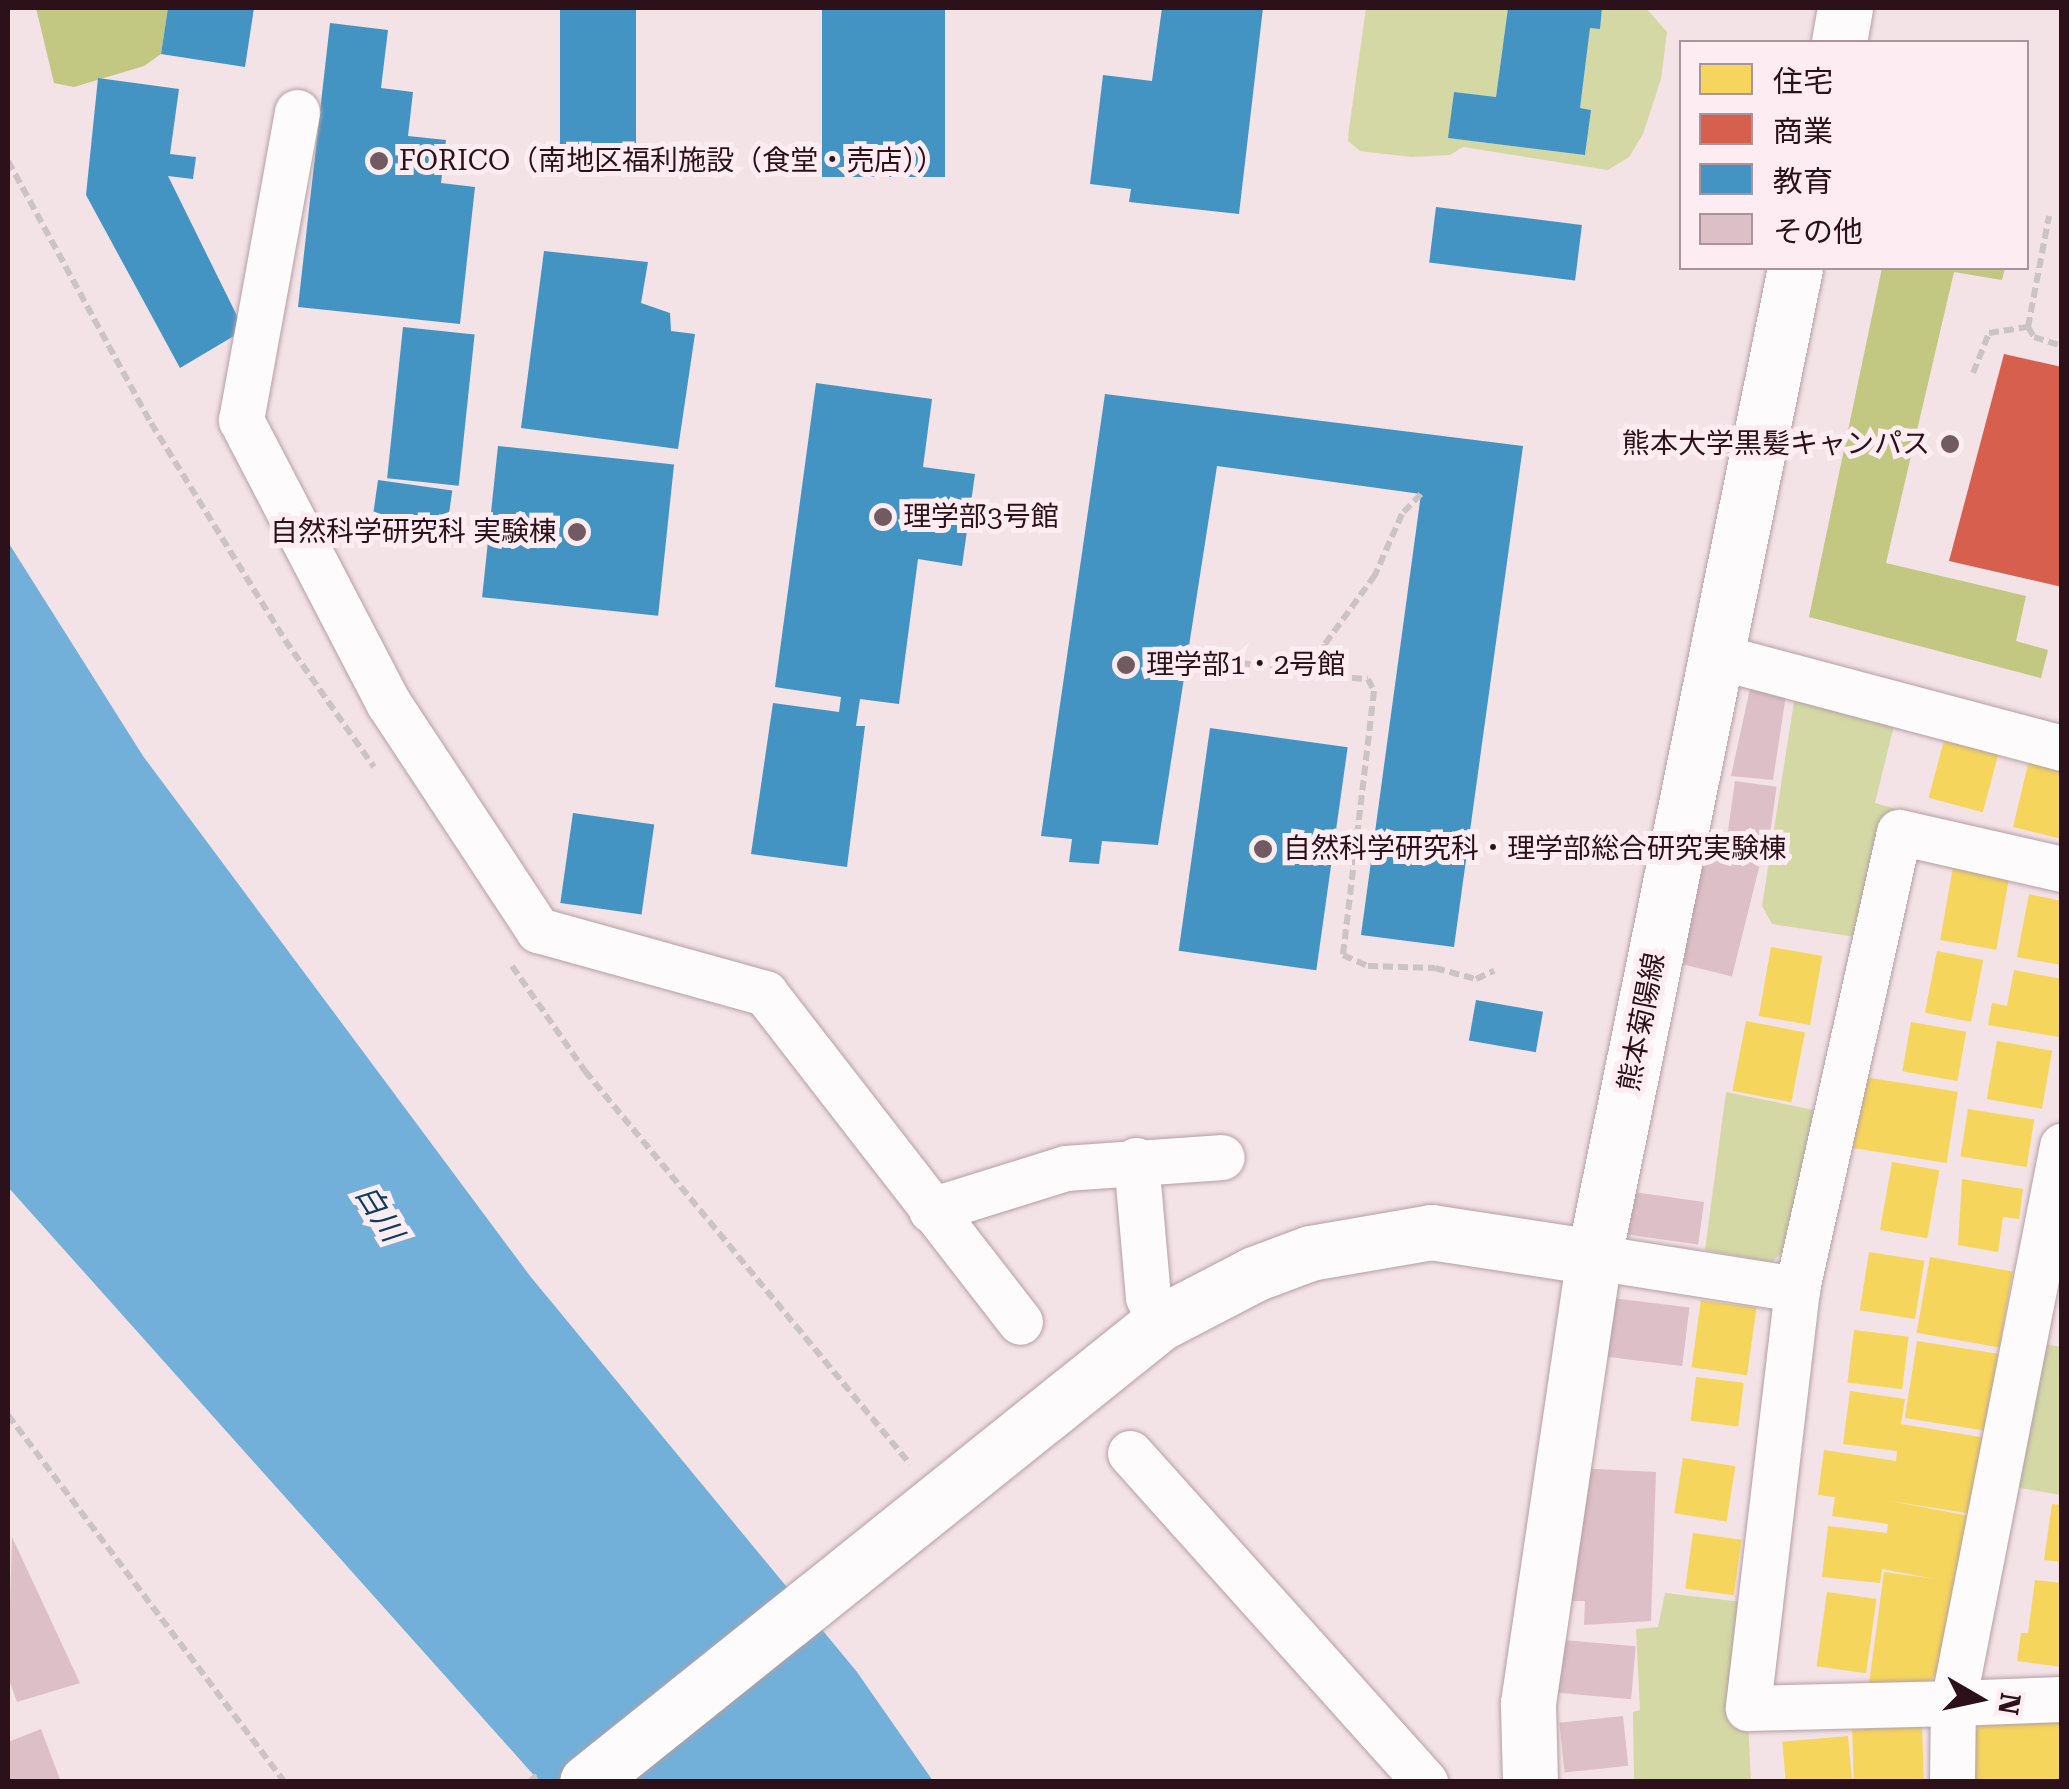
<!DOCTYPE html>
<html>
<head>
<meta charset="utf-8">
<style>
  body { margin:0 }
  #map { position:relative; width:2069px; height:1789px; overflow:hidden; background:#f3e2e6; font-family:"Roboto Serif","Noto Sans JP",serif }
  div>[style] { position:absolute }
  .green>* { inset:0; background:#d4d8a5 }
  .forest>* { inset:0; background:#c2c781 }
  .water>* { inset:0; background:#72b0d9 }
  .homes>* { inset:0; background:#f6d55c; transform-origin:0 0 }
  .shops>* { inset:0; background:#d6604d }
  .schools>* { inset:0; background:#4393c3; transform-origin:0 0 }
  .building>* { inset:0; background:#ddbfc8; transform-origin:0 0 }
  .path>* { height:6px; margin-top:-3px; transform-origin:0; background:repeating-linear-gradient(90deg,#ccc3c6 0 10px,transparent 0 15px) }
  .roads { filter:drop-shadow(0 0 2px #b49fa6) drop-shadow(0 0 2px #b49fa6) }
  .minor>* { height:45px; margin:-22.5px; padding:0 22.5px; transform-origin:22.5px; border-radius:22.5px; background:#fdfbfb }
  .tertiary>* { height:55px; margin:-27.5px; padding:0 27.5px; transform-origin:27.5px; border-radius:27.5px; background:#fdfbfb }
  .secondary>* { height:55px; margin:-27.5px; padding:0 27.5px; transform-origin:27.5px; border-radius:27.5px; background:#fdfbfb }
  .dots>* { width:28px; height:28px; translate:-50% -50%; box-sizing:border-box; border:5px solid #fdecf1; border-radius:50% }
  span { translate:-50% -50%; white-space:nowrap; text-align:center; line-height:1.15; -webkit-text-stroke:10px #fdecf1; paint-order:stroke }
  .poi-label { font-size:28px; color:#2c101a }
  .left { translate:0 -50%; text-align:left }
  .right { translate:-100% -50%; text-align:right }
  .street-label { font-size:28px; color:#2c101a }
  .water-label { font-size:30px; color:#0b405d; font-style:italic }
  .frame { position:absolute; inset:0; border:10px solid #2c101a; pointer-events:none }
  .legend { position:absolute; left:1679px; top:40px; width:350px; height:230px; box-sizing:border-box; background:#fdecf1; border:2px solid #a9949b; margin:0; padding:12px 18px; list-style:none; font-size:30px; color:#2c101a }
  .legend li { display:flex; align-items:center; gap:20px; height:50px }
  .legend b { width:50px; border:2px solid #a9949b }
  .north { position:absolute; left:1929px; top:1649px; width:100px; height:100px; -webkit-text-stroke:8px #fdecf1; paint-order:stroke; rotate:99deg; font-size:28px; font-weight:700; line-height:40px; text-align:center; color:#2c101a }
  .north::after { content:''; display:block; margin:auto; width:35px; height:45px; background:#2c101a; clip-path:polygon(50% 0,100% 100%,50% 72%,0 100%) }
</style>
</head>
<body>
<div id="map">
  <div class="green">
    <div style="clip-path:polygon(1366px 8px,1508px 8px,1496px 97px,1454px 92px,1449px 138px,1585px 155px,1591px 110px,1580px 108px,1590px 28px,1600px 28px,1602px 8px,1646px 8px,1667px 32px,1661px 79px,1643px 134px,1629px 157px,1608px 170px,1463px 147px,1450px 155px,1412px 157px,1360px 151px,1348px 141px,1349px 129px)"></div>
    <div style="clip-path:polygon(1796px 689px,1896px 717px,1875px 803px,1900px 810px,1856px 937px,1772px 924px,1762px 906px)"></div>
    <div style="clip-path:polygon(1726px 1092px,1814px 1110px,1785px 1250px,1772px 1262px,1705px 1250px)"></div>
    <div style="clip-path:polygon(2039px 1343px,2061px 1347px,2061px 1495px,2015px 1487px)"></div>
    <div style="clip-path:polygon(1665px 1593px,1742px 1602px,1751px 1781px,1634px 1781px,1633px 1712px,1640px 1710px,1636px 1629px,1658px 1627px)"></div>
  </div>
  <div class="forest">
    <div style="clip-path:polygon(36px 8px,168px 8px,161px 54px,144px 66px,74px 87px,54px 83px)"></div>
    <div style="clip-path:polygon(1882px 268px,2005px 268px,2002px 280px,1954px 272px,1886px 563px,2026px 596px,2016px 641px,2048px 650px,2041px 678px,1809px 617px)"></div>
  </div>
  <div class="water">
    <div style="clip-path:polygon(8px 542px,143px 756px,530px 1276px,857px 1672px,933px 1781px,539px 1781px,8px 1187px)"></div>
  </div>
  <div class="homes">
    <div style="left:1946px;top:733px;width:56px;height:67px;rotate:15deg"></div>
    <div style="clip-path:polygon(2030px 756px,2062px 764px,2062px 839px,2013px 827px)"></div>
    <div style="left:1953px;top:867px;width:57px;height:74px;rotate:10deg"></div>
    <div style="clip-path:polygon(2029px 894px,2062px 901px,2062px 965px,2017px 957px)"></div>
    <div style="left:1771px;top:947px;width:52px;height:70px;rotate:10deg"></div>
    <div style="left:1937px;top:951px;width:47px;height:63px;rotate:11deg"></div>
    <div style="clip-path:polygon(2014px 970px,2062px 979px,2059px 1037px,1988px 1025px,1992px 1003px,2007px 1006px)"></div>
    <div style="left:1746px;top:1021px;width:60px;height:71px;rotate:11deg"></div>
    <div style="left:1911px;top:1022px;width:56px;height:50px;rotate:10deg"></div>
    <div style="left:1997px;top:1041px;width:56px;height:59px;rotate:10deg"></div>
    <div style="left:1864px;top:1077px;width:95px;height:72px;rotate:9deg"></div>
    <div style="left:1968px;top:1109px;width:67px;height:48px;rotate:9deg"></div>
    <div style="left:1892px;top:1162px;width:48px;height:69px;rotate:10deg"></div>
    <div style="clip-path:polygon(1962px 1179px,2023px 1189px,2019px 1219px,2003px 1217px,1998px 1252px,1958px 1245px)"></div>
    <div style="left:1869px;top:1252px;width:56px;height:59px;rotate:9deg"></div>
    <div style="left:1930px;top:1257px;width:84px;height:77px;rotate:10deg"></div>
    <div style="left:1701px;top:1300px;width:56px;height:68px;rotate:8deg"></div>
    <div style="left:1854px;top:1330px;width:55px;height:53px;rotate:7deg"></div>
    <div style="left:1917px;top:1341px;width:85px;height:78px;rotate:9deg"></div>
    <div style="left:1696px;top:1377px;width:48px;height:44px;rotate:7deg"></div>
    <div style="clip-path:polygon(1850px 1391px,1905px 1399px,1901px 1424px,1986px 1438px,1973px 1514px,1890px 1501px,1975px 1517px,1937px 1673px,1918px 1693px,1868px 1691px,1884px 1572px,1935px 1579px,1882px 1569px,1880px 1583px,1822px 1577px,1828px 1526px,1887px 1533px,1888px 1524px,1832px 1516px,1835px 1497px,1818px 1495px,1824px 1450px,1896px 1461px,1897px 1451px,1843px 1444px)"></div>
    <div style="left:1683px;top:1458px;width:53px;height:56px;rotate:9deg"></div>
    <div style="clip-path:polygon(2052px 1504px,2062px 1505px,2062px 1562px,2044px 1560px)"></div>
    <div style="left:1693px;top:1533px;width:49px;height:56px;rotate:8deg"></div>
    <div style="clip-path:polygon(2035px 1580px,2062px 1583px,2062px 1667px,2017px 1661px,2021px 1633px,2028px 1633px)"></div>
    <div style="left:1827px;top:1592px;width:50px;height:75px;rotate:8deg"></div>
    <div style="clip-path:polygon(1983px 1720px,2062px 1720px,2062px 1782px,1972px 1782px,1971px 1738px)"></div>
    <div style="left:1922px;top:1727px;width:55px;height:70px;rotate:88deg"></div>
    <div style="left:1848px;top:1736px;width:46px;height:66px;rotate:85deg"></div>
  </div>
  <div class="shops">
    <div style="clip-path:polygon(2004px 354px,2062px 367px,2062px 587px,1949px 561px)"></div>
  </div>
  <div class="schools">
    <div style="clip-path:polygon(168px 8px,254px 8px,245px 67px,161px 54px)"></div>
    <div style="left:560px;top:8px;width:76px;height:142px"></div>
    <div style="left:822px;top:8px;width:123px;height:169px"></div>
    <div style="clip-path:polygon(1162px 8px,1263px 8px,1239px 214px,1129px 202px,1131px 189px,1090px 184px,1103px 75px,1152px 81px)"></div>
    <div style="clip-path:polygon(1508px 8px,1602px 8px,1600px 29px,1590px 28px,1580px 108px,1591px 110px,1585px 155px,1448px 138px,1454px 92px,1496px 97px)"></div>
    <div style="clip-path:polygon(330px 23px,388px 30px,381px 88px,413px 92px,408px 136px,446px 140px,441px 183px,475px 187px,460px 324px,298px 307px)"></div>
    <div style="clip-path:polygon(98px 78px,179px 89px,170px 154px,196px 157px,193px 179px,168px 176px,244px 330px,180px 368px,86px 195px)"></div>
    <div style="left:1436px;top:207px;width:147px;height:56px;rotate:7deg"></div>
    <div style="clip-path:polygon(544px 251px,648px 262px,641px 303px,670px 313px,671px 331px,695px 334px,678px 449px,521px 428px)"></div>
    <div style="left:403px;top:327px;width:72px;height:152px;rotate:6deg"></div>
    <div style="clip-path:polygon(816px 383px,932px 399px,923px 467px,975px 474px,962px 566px,918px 559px,899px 704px,860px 699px,856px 726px,865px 726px,847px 867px,751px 854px,773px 703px,839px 712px,841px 697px,775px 687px)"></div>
    <div style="clip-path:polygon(1105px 394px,1523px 446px,1454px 947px,1361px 935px,1421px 494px,1217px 466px,1158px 845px,1102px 841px,1099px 864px,1069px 862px,1072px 839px,1041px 836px)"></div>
    <div style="left:498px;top:446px;width:177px;height:152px;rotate:6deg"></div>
    <div style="left:378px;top:480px;width:75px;height:40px;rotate:8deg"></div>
    <div style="left:1210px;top:728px;width:139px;height:225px;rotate:8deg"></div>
    <div style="left:573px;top:813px;width:82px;height:91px;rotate:8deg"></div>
    <div style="left:1476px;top:1000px;width:68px;height:41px;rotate:10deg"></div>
  </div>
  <div class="building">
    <div style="clip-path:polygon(1753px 675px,1788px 682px,1773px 780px,1731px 776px)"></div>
    <div style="left:1735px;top:781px;width:42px;height:55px;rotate:8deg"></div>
    <div style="left:1710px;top:837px;width:55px;height:130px;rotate:14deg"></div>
    <div style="left:1612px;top:1189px;width:93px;height:43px;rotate:8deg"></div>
    <div style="left:1612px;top:1298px;width:78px;height:59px;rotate:7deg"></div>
    <div style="clip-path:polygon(1576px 1468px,1656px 1472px,1651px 1621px,1584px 1625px,1585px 1601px,1571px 1601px)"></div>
    <div style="clip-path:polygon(12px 1537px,80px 1683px,17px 1702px,8px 1677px)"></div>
    <div style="left:1563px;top:1640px;width:73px;height:53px;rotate:5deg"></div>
    <div style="left:1623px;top:1716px;width:50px;height:64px;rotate:84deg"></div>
    <div style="clip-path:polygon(41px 1729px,61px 1782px,8px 1782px,8px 1742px)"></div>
  </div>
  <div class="path">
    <div style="left:8px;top:161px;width:298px;rotate:61.4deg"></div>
    <div style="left:151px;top:423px;width:255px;rotate:58.3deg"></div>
    <div style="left:285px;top:640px;width:155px;rotate:55deg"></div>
    <div style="left:2028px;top:327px;width:12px;rotate:59deg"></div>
    <div style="left:2034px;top:337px;width:29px;rotate:18deg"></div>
    <div style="left:1973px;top:373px;width:43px;rotate:-68.2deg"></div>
    <div style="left:1989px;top:333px;width:39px;rotate:-9deg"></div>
    <div style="left:2028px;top:327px;width:113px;rotate:-79.3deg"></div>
    <div style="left:1421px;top:494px;width:28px;rotate:134deg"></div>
    <div style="left:1402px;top:514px;width:67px;rotate:113.9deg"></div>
    <div style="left:1375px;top:575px;width:85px;rotate:125.9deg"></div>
    <div style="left:1325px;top:644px;width:32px;rotate:95deg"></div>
    <div style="left:1322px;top:676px;width:46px;rotate:3.7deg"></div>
    <div style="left:1368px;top:679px;width:13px;rotate:63deg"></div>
    <div style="left:1374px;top:691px;width:266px;rotate:96.7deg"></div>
    <div style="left:1343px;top:955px;width:27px;rotate:24deg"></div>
    <div style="left:1368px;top:966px;width:67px;rotate:1.7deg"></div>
    <div style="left:1435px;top:968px;width:42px;rotate:15deg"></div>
    <div style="left:1476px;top:979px;width:20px;rotate:-24deg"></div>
    <div style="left:1211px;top:658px;width:112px;rotate:9.2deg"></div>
    <div style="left:512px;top:966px;width:128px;rotate:55.2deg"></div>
    <div style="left:585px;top:1071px;width:510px;rotate:50.41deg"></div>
    <div style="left:8px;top:1415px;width:460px;rotate:53deg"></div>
    <div style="left:529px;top:1782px;width:14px;rotate:-39deg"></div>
  </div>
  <div class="roads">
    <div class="minor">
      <div style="left:297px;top:112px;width:313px;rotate:100.3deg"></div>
      <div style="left:241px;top:420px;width:320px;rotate:62.5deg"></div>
      <div style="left:389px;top:704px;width:271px;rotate:56.6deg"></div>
      <div style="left:538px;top:930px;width:236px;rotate:15.5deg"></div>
      <div style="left:765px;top:993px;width:416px;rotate:52.2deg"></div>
      <div style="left:1716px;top:656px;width:358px;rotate:14.9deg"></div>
      <div style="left:2062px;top:869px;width:167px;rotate:-167.2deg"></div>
      <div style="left:1899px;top:832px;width:468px;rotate:102.6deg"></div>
      <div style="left:1797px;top:1289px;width:422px;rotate:96.7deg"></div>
      <div style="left:1748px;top:1708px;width:205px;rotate:-1.4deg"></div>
      <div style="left:1953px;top:1703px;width:568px;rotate:-78.93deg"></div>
      <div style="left:1136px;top:1160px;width:138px;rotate:85deg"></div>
      <div style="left:1148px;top:1297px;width:29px;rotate:65deg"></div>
      <div style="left:931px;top:1210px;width:141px;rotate:-17.3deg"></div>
      <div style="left:1066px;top:1168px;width:156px;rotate:-4deg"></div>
      <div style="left:1594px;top:1257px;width:206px;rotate:9deg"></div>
      <div style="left:1130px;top:1453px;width:442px;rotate:48.1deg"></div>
      <div style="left:1952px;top:1782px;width:79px;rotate:-89.3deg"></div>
      <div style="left:1953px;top:1703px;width:109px;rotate:-2.1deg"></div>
    </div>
    <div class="tertiary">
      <div style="left:587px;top:1782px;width:734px;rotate:-38.7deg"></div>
      <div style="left:1160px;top:1323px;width:106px;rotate:-27.5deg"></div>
      <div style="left:1254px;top:1274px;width:60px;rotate:-20.6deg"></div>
      <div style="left:1310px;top:1253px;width:123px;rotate:-9.8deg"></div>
      <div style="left:1431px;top:1232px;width:165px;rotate:8.7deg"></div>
    </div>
    <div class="secondary">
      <div style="left:1839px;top:42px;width:35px;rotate:-80deg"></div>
      <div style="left:1530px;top:1782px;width:79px;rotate:-91.5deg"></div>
      <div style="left:1528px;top:1703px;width:451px;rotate:-81.6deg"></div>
      <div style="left:1594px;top:1257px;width:1009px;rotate:-78.51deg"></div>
    </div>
  </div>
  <div class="dots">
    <div style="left:379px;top:161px;background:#725a61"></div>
    <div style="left:1950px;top:444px;background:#725a61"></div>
    <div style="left:883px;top:517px;background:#725a61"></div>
    <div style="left:577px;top:532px;background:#725a61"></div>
    <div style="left:1126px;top:665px;background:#725a61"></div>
    <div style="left:1263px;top:849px;background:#725a61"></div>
  </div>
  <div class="poi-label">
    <span class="left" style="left:399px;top:161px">FORICO（南地区福利施設（食堂・売店））</span>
    <span class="right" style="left:1930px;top:444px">熊本大学黒髪キャンパス</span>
    <span class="left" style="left:903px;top:517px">理学部3号館</span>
    <span class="right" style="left:557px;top:532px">自然科学研究科 実験棟</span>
    <span class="left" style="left:1146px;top:665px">理学部1・2号館</span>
    <span class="left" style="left:1283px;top:849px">自然科学研究科・理学部総合研究実験棟</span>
  </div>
  <div class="street-label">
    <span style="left:1642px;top:1022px;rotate:-79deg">熊本菊陽線</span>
  </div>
  <div class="water-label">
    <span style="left:379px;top:1213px;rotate:58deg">白川</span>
  </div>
  <div class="frame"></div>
  <ul class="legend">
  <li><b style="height:28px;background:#f6d55c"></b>住宅</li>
  <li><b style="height:28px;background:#d6604d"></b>商業</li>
  <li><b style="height:28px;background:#4393c3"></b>教育</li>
  <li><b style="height:28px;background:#ddbfc8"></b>その他</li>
  </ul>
  <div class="north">N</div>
</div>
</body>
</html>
